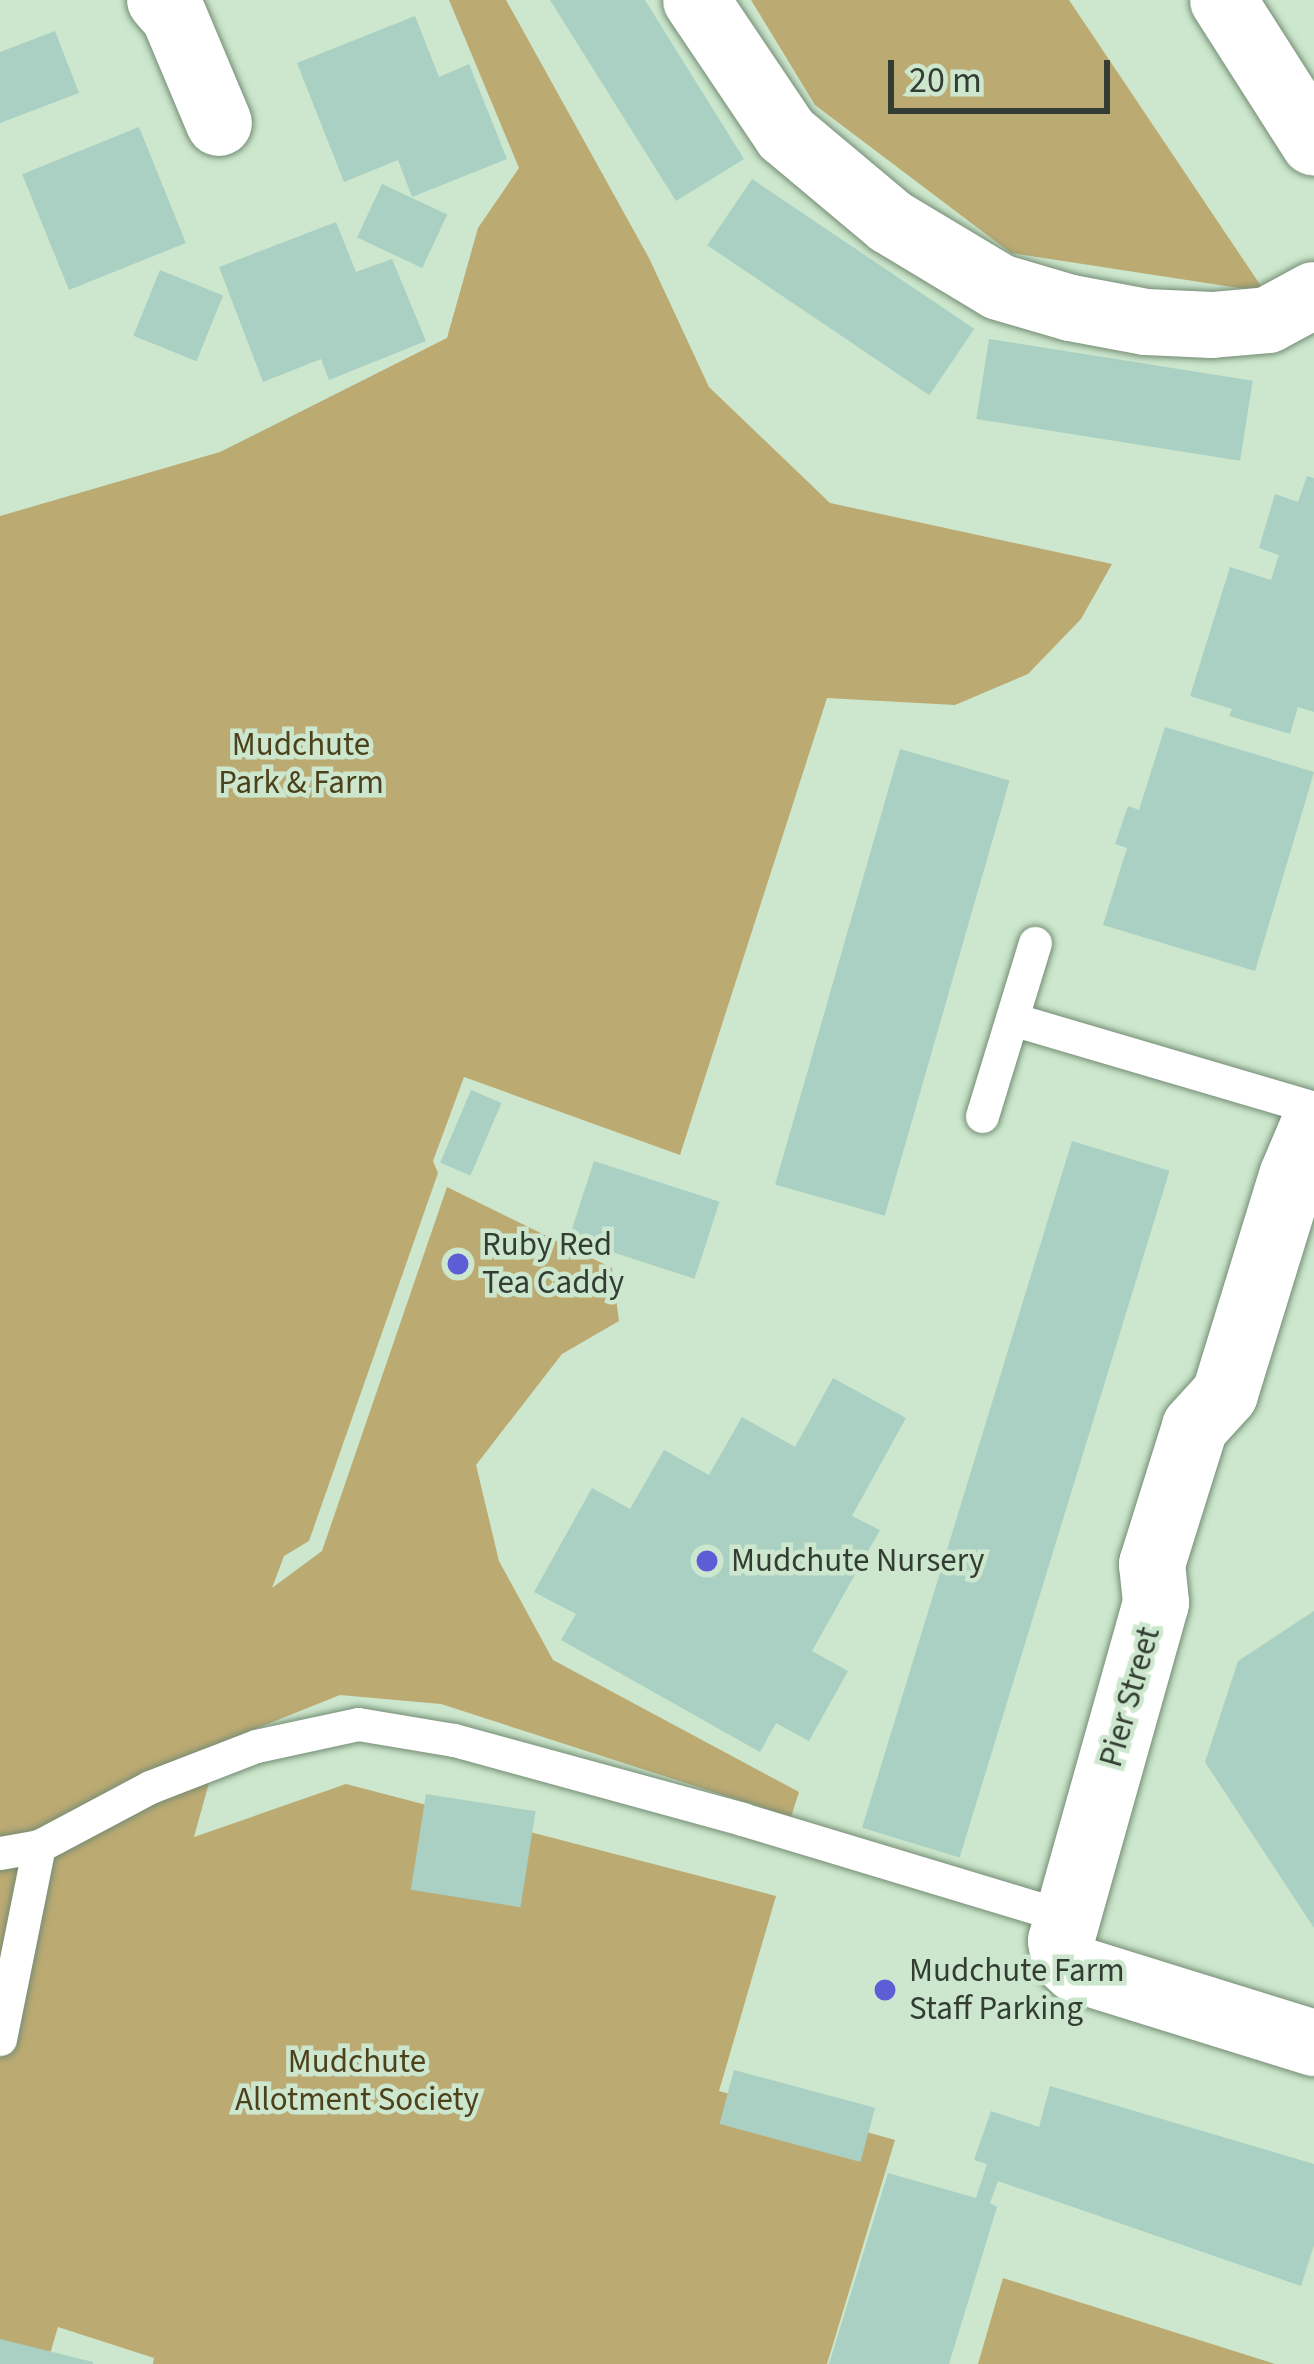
<!DOCTYPE html>
<html>
<head>
<meta charset="utf-8">
<style>
  body { margin:0 }
  #map { position:relative; width:1314px; height:2364px; overflow:hidden; background:#cce7cd; font-family:"Source Sans 3",sans-serif }
  div>[style] { position:absolute }
  .green>* { inset:0; background:#bcaa73 }
  .building>* { inset:0; background:#a9d0c3; transform-origin:0 0 }
  .roads { filter:drop-shadow(0 0 3px #748c74) drop-shadow(0 0 3px #748c74) }
  .lane>* { height:33px; margin:-16.5px; padding:0 16.5px; transform-origin:16.5px; border-radius:16.5px; background:#fff }
  .street>* { height:66px; margin:-33px; padding:0 33px; transform-origin:33px; border-radius:33px; background:#fff }
  .primary>* { height:66px; margin:-33px; padding:0 33px; transform-origin:33px; border-radius:33px; background:#fff }
  .dots>* { width:33px; height:33px; translate:-50% -50%; box-sizing:border-box; border:6px solid #cce7cd; border-radius:50% }
  span { translate:-50% -50%; white-space:nowrap; text-align:center; line-height:1.15; -webkit-text-stroke:9px #cce7cd; paint-order:stroke }
  .park-label { font-size:33px; color:#4d411c }
  .poi-label { font-size:33px; color:#333d33 }
  .left { translate:0 -50%; text-align:left }
  .street-label { font-size:33px; color:#333d33 }
  .scale { position:absolute; left:888px; top:60px; width:222px; height:54px; box-sizing:border-box; border:6px solid #333d33; border-top:0; padding-left:15px; font-size:36px; line-height:42px; white-space:nowrap; color:#333d33; -webkit-text-stroke:9px #cce7cd; paint-order:stroke }
</style>
</head>
<body>
<div id="map">
  <div class="green">
    <div style="clip-path:polygon(449px 0,506px 0,649px 258px,709px 387px,830px 503px,1112px 564px,1081px 619px,1028px 674px,955px 705px,827px 698px,680px 1155px,464px 1077px,433px 1161px,438px 1173px,309px 1541px,284px 1556px,272px 1588px,322px 1551px,447px 1187px,612px 1268px,619px 1321px,562px 1354px,476px 1465px,499px 1561px,553px 1660px,799px 1792px,791px 1817px,441px 1704px,340px 1695px,220px 1743px,194px 1837px,346px 1784px,776px 1896px,719px 2091px,895px 2140px,827px 2364px,153px 2364px,154px 2358px,58px 2327px,47px 2364px,0 2364px,0 516px,220px 452px,447px 338px,478px 228px,519px 168px)"></div>
    <div style="clip-path:polygon(751px 0,1069px 0,1265px 292px,1011px 253px,815px 105px)"></div>
    <div style="clip-path:polygon(1003px 2278px,1275px 2364px,978px 2364px)"></div>
  </div>
  <div class="building">
    <div style="clip-path:polygon(550px 0,645px 0,744px 159px,676px 201px)"></div>
    <div style="clip-path:polygon(415px 16px,439px 77px,469px 64px,507px 159px,412px 197px,398px 160px,344px 182px,297px 63px)"></div>
    <div style="clip-path:polygon(55px 31px,79px 93px,0 123px,0 52px)"></div>
    <div style="left:139px;top:127px;width:125px;height:126px;rotate:68deg"></div>
    <div style="left:752px;top:179px;width:268px;height:80px;rotate:34deg"></div>
    <div style="left:382px;top:184px;width:72px;height:59px;rotate:25deg"></div>
    <div style="clip-path:polygon(336px 222px,356px 272px,392px 259px,426px 341px,329px 380px,321px 359px,263px 382px,219px 267px)"></div>
    <div style="left:160px;top:270px;width:68px;height:71px;rotate:22deg"></div>
    <div style="left:989px;top:339px;width:267px;height:81px;rotate:9deg"></div>
    <div style="clip-path:polygon(1307px 476px,1314px 478px,1314px 712px,1298px 707px,1290px 734px,1229px 716px,1232px 709px,1190px 696px,1230px 567px,1271px 580px,1279px 555px,1259px 548px,1275px 494px,1298px 502px)"></div>
    <div style="clip-path:polygon(1165px 727px,1314px 772px,1255px 971px,1103px 925px,1127px 848px,1115px 844px,1128px 806px,1139px 810px)"></div>
    <div style="left:900px;top:749px;width:114px;height:453px;rotate:16deg"></div>
    <div style="left:471px;top:1090px;width:33px;height:79px;rotate:23deg"></div>
    <div style="left:1072px;top:1141px;width:102px;height:718px;rotate:17deg"></div>
    <div style="left:594px;top:1161px;width:132px;height:81px;rotate:18deg"></div>
    <div style="clip-path:polygon(833px 1378px,906px 1418px,852px 1516px,880px 1530px,812px 1651px,848px 1671px,809px 1741px,776px 1723px,760px 1752px,561px 1640px,576px 1614px,534px 1592px,592px 1488px,630px 1509px,664px 1450px,709px 1475px,742px 1417px,795px 1447px)"></div>
    <div style="clip-path:polygon(1314px 1611px,1314px 1928px,1205px 1762px,1238px 1661px)"></div>
    <div style="left:426px;top:1794px;width:111px;height:97px;rotate:9deg"></div>
    <div style="left:734px;top:2070px;width:146px;height:56px;rotate:15deg"></div>
    <div style="clip-path:polygon(1050px 2086px,1314px 2164px,1314px 2245px,1301px 2286px,998px 2181px,990px 2203px,997px 2207px,949px 2364px,829px 2364px,888px 2173px,976px 2198px,987px 2164px,974px 2160px,991px 2111px,1039px 2127px)"></div>
    <div style="clip-path:polygon(0 2339px,93px 2362px,93px 2364px,0 2364px)"></div>
  </div>
  <div class="roads">
    <div class="lane">
      <div style="left:1012px;top:1019px;width:315px;rotate:16.4deg"></div>
      <div style="left:982px;top:1116px;width:181px;rotate:-73deg"></div>
      <div style="left:0;top:1853px;width:40px;rotate:-10deg"></div>
      <div style="left:39px;top:1846px;width:126px;rotate:-28deg"></div>
      <div style="left:150px;top:1787px;width:114px;rotate:-21.1deg"></div>
      <div style="left:256px;top:1746px;width:104px;rotate:-12.2deg"></div>
      <div style="left:358px;top:1724px;width:97px;rotate:9.5deg"></div>
      <div style="left:454px;top:1740px;width:299px;rotate:15.3deg"></div>
      <div style="left:742px;top:1819px;width:339px;rotate:16.8deg"></div>
      <div style="left:0;top:2039px;width:197px;rotate:-78.6deg"></div>
    </div>
    <div class="street">
      <div style="left:160px;top:0;width:21px;rotate:49deg"></div>
      <div style="left:174px;top:16px;width:116px;rotate:67.2deg"></div>
      <div style="left:696px;top:0;width:161px;rotate:56.1deg"></div>
      <div style="left:786px;top:134px;width:137px;rotate:40deg"></div>
      <div style="left:891px;top:222px;width:126px;rotate:31deg"></div>
      <div style="left:999px;top:287px;width:75px;rotate:16.3deg"></div>
      <div style="left:1071px;top:308px;width:76px;rotate:10.6deg"></div>
      <div style="left:1146px;top:322px;width:66px;rotate:2.6deg"></div>
      <div style="left:1212px;top:325px;width:56px;rotate:-5.1deg"></div>
      <div style="left:1268px;top:320px;width:52px;rotate:-28.5deg"></div>
      <div style="left:1314px;top:1124px;width:56px;rotate:112.9deg"></div>
      <div style="left:1292px;top:1176px;width:228px;rotate:107.1deg"></div>
      <div style="left:1225px;top:1394px;width:45px;rotate:132.3deg"></div>
      <div style="left:1195px;top:1427px;width:144px;rotate:107.4deg"></div>
      <div style="left:1152px;top:1564px;width:39px;rotate:84deg"></div>
      <div style="left:1156px;top:1603px;width:351px;rotate:105.7deg"></div>
      <div style="left:1061px;top:1941px;width:17px;rotate:80deg"></div>
      <div style="left:1064px;top:1958px;width:16px;rotate:43deg"></div>
      <div style="left:1076px;top:1969px;width:249px;rotate:17.3deg"></div>
    </div>
    <div class="primary">
      <div style="left:1223px;top:0;width:169px;rotate:57.5deg"></div>
    </div>
  </div>
  <div class="dots">
    <div style="left:458px;top:1264px;background:#5d5ed6"></div>
    <div style="left:707px;top:1561px;background:#5d5ed6"></div>
    <div style="left:885px;top:1990px;background:#5d5ed6"></div>
  </div>
  <div class="park-label">
    <span style="left:301px;top:764px">Mudchute<br>Park &amp; Farm</span>
    <span style="left:357px;top:2081px">Mudchute<br>Allotment Society</span>
  </div>
  <div class="poi-label">
    <span class="left" style="left:482px;top:1264px">Ruby Red<br>Tea Caddy</span>
    <span class="left" style="left:731px;top:1561px">Mudchute Nursery</span>
    <span class="left" style="left:909px;top:1990px">Mudchute Farm<br>Staff Parking</span>
  </div>
  <div class="street-label">
    <span style="left:1130px;top:1697px;rotate:-74deg">Pier Street</span>
  </div>
  <div class="scale">20 m</div>
</div>
</body>
</html>
